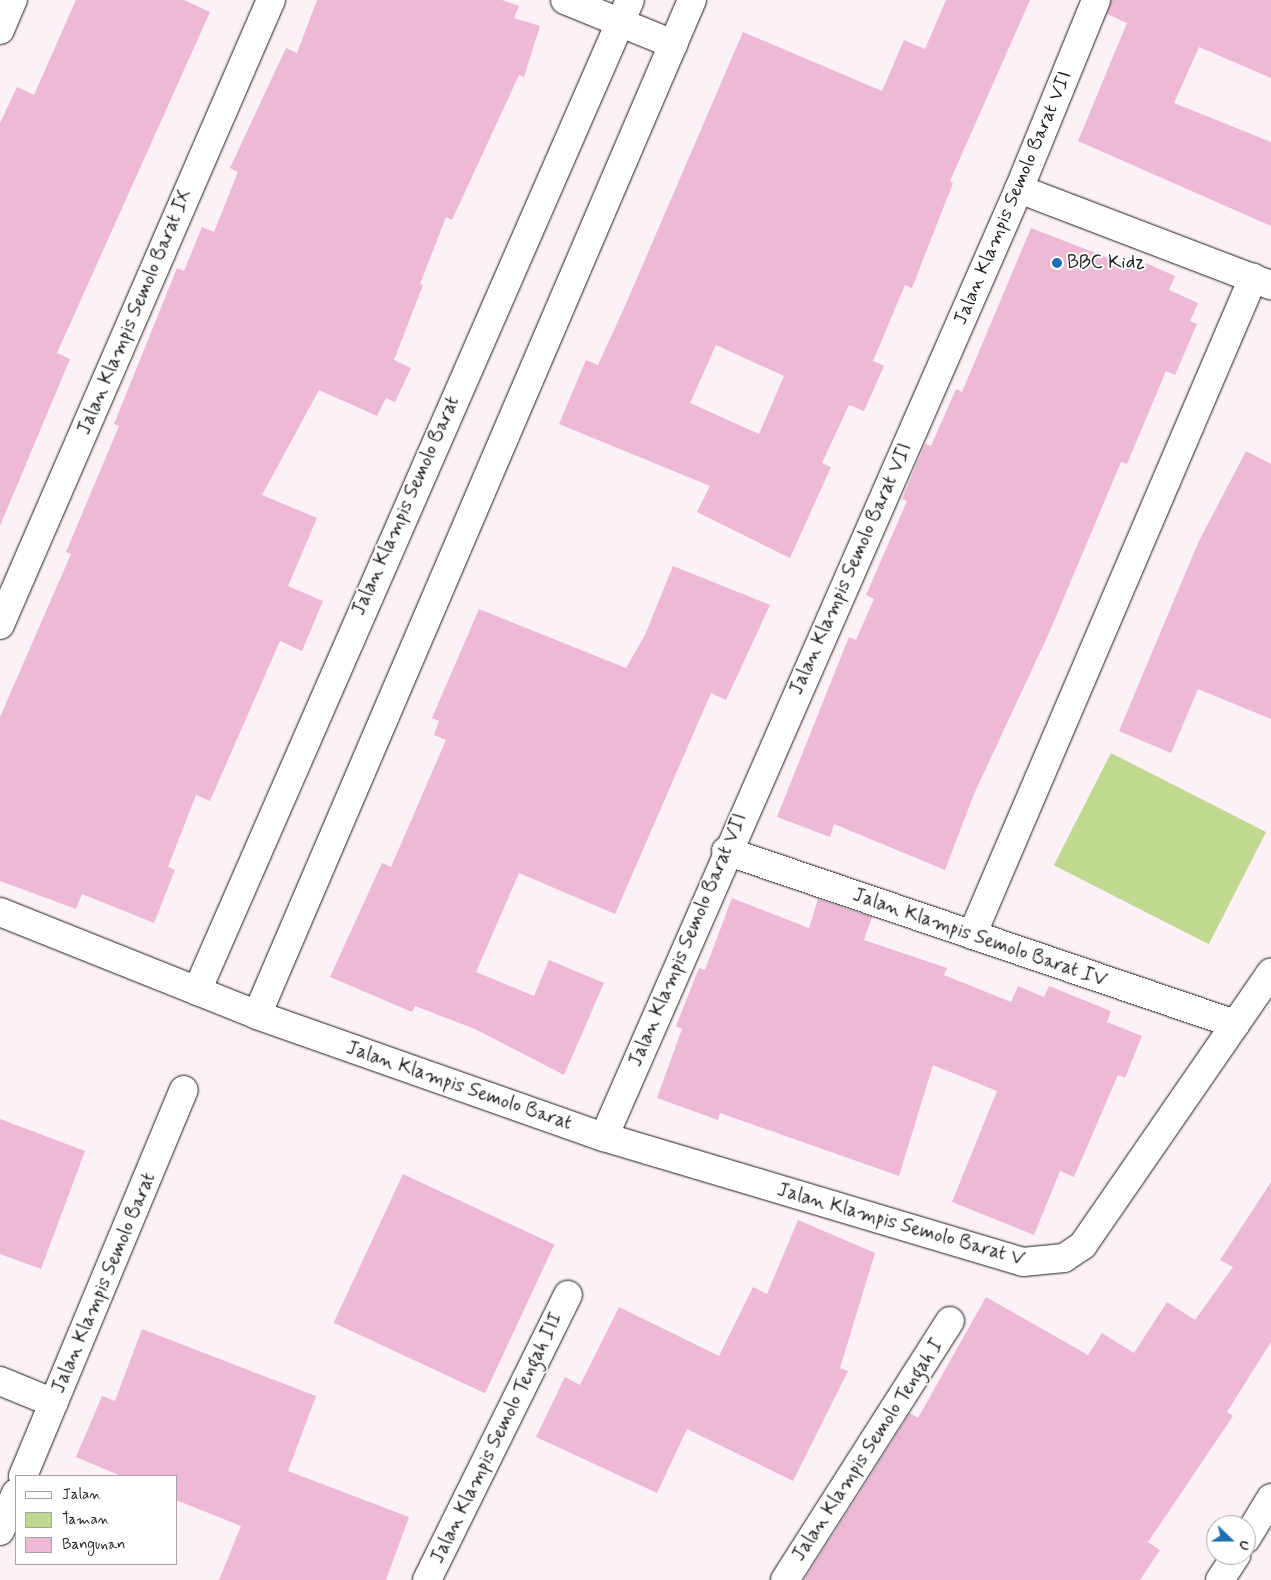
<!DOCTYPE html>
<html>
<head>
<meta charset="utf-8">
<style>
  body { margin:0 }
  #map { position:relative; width:1271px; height:1580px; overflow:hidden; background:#fbf1f7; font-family:Mynerve,sans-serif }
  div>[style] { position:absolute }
  .green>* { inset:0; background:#c0d88f; transform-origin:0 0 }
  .building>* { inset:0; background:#edb9d5; transform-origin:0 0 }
  .roads { filter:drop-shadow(0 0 1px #1c1c1c) drop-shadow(0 0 1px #1c1c1c) }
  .minor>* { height:28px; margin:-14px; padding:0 14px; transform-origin:14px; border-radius:14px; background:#fff }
  .dots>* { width:14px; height:14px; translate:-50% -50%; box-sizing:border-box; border:2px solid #fff; border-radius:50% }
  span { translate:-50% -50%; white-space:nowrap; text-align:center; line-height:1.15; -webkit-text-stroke:4px #fff; paint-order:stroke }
  .street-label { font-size:19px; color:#1c1c1c }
  .poi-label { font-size:19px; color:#1c1c1c }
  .left { translate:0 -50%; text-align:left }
  .legend { position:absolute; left:15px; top:1475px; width:162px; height:90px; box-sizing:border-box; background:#fff; border:1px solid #a4a4a4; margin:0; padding:6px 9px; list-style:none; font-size:15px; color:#1c1c1c }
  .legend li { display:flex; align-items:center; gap:10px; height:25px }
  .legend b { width:25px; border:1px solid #a4a4a4 }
  .north { position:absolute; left:1206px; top:1515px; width:50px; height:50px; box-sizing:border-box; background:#fff; border:1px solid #a4a4a4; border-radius:50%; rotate:112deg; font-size:14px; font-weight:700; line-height:20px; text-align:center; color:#1c1c1c }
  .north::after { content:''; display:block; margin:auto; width:18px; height:22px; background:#1f6fb2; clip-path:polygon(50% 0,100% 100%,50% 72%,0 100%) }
</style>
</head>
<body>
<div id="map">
  <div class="green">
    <div style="left:1111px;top:753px;width:174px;height:126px;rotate:27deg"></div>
  </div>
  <div class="building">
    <div style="clip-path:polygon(76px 0,184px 0,210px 12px,57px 353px,70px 359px,0 526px,0 123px,17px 87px,34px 95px)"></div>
    <div style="clip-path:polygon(317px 0,502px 0,519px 6px,514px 18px,540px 26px,524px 77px,519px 75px,452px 220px,446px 217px,420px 284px,423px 285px,394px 360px,411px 368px,395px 402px,386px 398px,377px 416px,319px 390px,262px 495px,317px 518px,288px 586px,323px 601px,302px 651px,280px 641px,210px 801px,196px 795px,168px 867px,175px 870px,154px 923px,82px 894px,76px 909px,0 881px,0 717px,71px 554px,66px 552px,119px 426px,114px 424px,177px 268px,184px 271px,202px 227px,214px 232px,238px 172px,230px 168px,286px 48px,297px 53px)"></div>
    <div style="clip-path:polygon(evenodd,946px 0,1030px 0,950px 181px,953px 183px,912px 288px,905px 285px,873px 361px,884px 366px,864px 411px,849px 405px,822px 463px,831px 467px,790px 558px,697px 512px,710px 486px,559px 424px,586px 360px,598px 365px,625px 306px,743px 32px,882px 91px,904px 40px,925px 49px,946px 0,716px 345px,784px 376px,759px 434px,690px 403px,716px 345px)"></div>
    <div style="clip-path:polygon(1111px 0,1271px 0,1271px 78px,1199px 47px,1174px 103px,1271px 142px,1271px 226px,1078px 141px,1127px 23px,1107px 14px)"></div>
    <div style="clip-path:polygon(1031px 228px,1142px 271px,1146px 263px,1175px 276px,1169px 290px,1198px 303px,1190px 321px,1197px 324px,1175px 375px,1166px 371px,1127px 464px,1121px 462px,1049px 633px,974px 794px,945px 870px,834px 824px,830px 837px,777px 817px,849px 637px,856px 640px,874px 599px,866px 595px,907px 501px,902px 499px,925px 444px,931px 446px,956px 389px,962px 392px)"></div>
    <div style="clip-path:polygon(1246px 451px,1271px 464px,1271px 719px,1198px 689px,1171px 753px,1119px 731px,1198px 543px)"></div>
    <div style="clip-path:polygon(673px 566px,770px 605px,726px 700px,711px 693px,615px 914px,519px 873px,476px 972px,534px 996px,549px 960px,604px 983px,564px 1075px,475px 1029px,415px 1006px,412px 1012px,330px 977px,382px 863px,391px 867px,446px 740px,434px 735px,439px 721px,432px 718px,479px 609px,626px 668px,645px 635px)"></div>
    <div style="clip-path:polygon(732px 898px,809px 928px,818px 899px,872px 917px,864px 940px,947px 968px,944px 975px,1011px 1002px,1018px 986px,1044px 997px,1049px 986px,1111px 1011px,1107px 1022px,1142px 1036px,1125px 1078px,1118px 1075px,1074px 1177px,1060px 1171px,1034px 1235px,952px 1202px,997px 1091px,933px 1065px,899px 1176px,720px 1113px,718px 1120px,657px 1098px,682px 1029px,676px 1026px,699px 968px,705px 970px)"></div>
    <div style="clip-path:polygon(0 1119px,85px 1151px,41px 1269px,0 1254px)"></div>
    <div style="left:403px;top:1174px;width:167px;height:164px;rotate:25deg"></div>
    <div style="clip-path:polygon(1271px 1182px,1271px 1342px,1227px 1412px,1233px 1416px,1148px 1542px,1160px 1550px,1140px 1580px,804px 1580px,910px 1413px,918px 1418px,986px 1297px,1088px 1355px,1102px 1333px,1134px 1353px,1167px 1302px,1195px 1320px,1233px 1267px,1220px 1260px)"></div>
    <div style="clip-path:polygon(798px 1220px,875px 1253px,840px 1368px,848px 1371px,793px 1481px,687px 1429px,657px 1493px,536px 1437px,565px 1377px,580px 1385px,619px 1307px,719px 1356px,753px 1287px,767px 1294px)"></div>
    <div style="clip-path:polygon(142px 1329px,316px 1396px,288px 1471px,409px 1517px,386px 1580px,219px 1580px,241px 1526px,176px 1500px,176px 1476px,121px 1476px,76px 1457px,102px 1396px,115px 1401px)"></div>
  </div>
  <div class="roads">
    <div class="minor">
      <div style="left:565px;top:0;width:117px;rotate:22.2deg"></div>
      <div style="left:0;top:30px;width:33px;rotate:-67deg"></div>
      <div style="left:1019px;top:189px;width:270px;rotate:20.9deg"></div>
      <div style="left:0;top:625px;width:681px;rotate:-66.56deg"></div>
      <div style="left:726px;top:851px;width:538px;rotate:18.77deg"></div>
      <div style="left:0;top:912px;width:277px;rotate:21.8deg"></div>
      <div style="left:257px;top:1015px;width:368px;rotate:19.4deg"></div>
      <div style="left:604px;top:1137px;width:437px;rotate:16.6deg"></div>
      <div style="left:1023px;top:1262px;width:41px;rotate:-5.6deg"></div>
      <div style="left:1064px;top:1258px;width:23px;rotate:-34deg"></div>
      <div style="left:1083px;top:1245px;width:331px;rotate:-55.4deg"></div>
      <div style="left:972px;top:935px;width:715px;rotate:-66.84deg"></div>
      <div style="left:197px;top:991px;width:1081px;rotate:-66.4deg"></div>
      <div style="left:257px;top:1015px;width:1104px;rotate:-66.8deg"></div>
      <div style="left:604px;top:1137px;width:1035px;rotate:-66.36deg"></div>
      <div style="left:1019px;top:189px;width:204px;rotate:-67.8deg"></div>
      <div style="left:0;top:1381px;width:58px;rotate:22.2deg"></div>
      <div style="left:23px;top:1476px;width:418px;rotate:-67.4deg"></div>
      <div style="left:0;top:1531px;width:41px;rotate:-67.2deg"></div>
      <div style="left:1246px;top:1539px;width:48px;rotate:-58.6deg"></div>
      <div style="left:427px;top:1580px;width:318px;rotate:-63.7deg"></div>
      <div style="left:785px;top:1580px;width:307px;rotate:-57.5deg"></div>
      <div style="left:1220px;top:1580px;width:30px;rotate:-57deg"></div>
    </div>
  </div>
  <div class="dots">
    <div style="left:1057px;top:263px;background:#1f6fb2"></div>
  </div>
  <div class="street-label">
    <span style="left:1013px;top:198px;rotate:-67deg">Jalan Klampis Semolo Barat VII</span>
    <span style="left:135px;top:312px;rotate:-67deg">Jalan Klampis Semolo Barat IX</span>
    <span style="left:406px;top:506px;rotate:-66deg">Jalan Klampis Semolo Barat</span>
    <span style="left:851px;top:569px;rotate:-66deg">Jalan Klampis Semolo Barat VII</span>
    <span style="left:980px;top:938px;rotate:19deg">Jalan Klampis Semolo Barat IV</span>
    <span style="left:688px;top:940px;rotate:-67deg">Jalan Klampis Semolo Barat VII</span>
    <span style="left:459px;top:1086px;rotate:19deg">Jalan Klampis Semolo Barat</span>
    <span style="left:901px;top:1225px;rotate:16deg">Jalan Klampis Semolo Barat V</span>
    <span style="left:104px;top:1283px;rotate:-67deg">Jalan Klampis Semolo Barat</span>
    <span style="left:497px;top:1438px;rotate:-64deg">Jalan Klampis Semolo Tengah III</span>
    <span style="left:868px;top:1450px;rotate:-57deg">Jalan Klampis Semolo Tengah I</span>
  </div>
  <div class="poi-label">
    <span class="left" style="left:1067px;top:263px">BBC Kidz</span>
  </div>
  <ul class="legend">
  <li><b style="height:6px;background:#fff"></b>Jalan</li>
  <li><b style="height:14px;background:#c0d88f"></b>Taman</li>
  <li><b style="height:14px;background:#edb9d5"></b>Bangunan</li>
  </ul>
  <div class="north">U</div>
</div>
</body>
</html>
